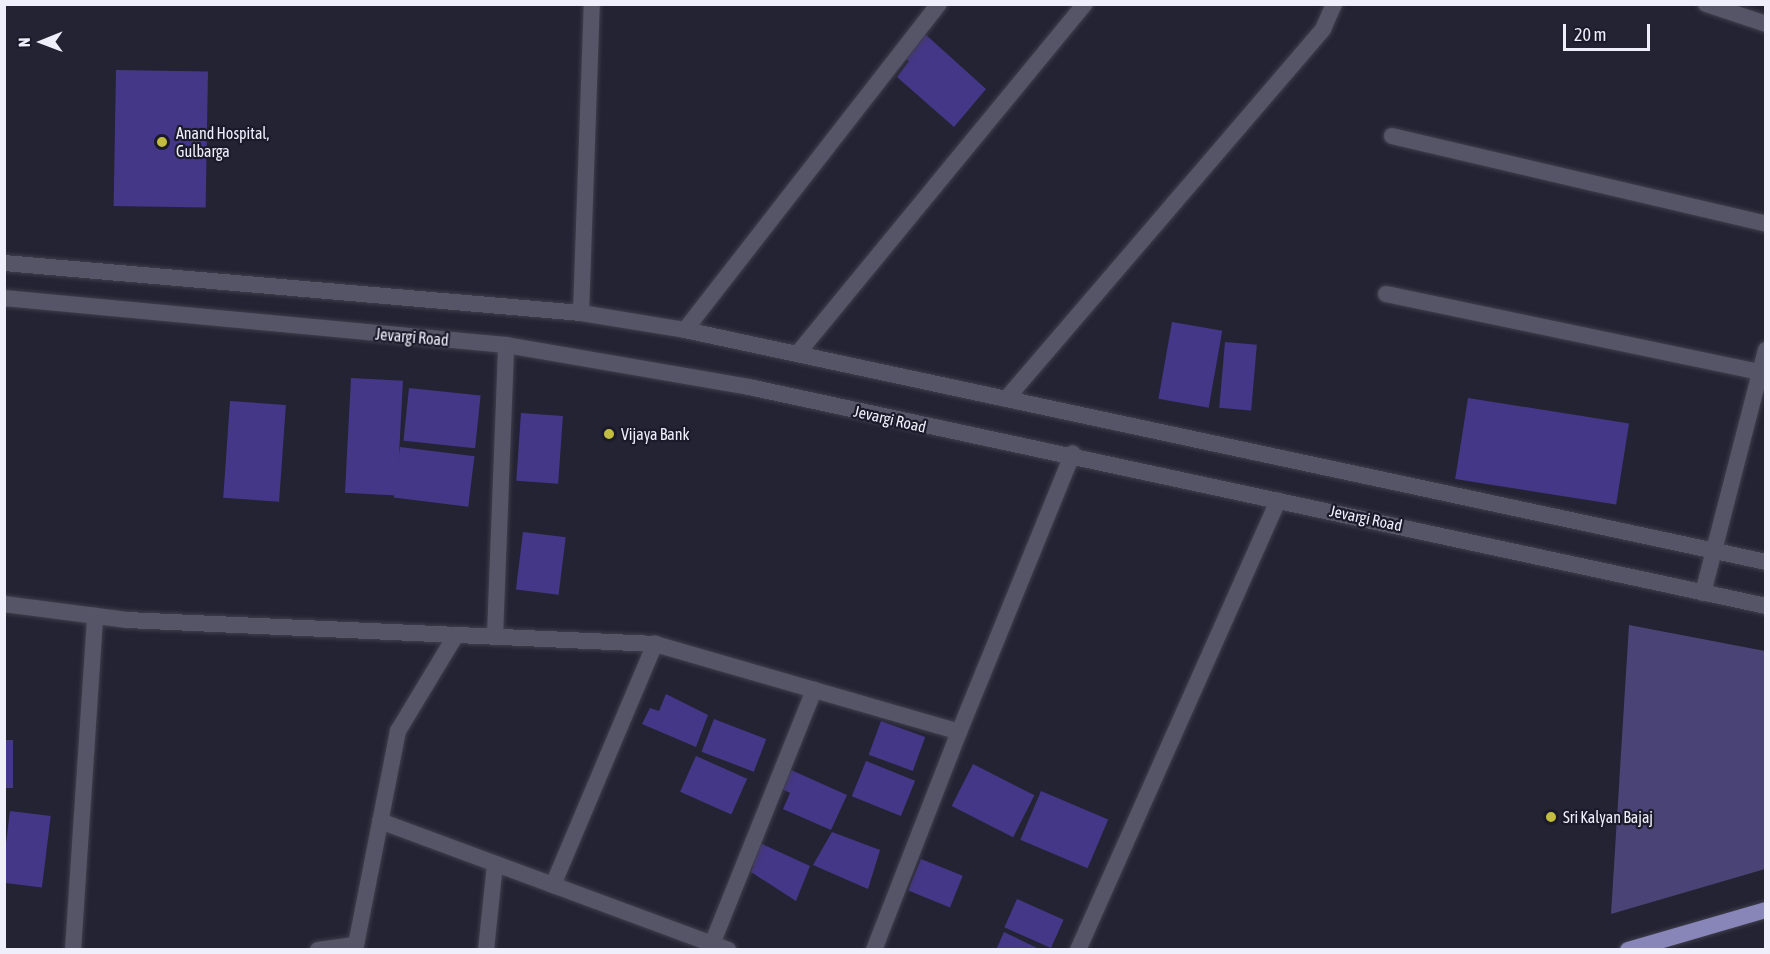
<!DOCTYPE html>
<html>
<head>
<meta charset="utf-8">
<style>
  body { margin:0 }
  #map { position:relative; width:1770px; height:954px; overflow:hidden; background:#242334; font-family:"Asap Condensed",sans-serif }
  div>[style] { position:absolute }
  .green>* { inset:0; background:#494475 }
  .building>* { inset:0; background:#453787; transform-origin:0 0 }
  .roads { filter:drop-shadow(0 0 2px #403e4c) drop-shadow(0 0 2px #403e4c) }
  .minor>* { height:16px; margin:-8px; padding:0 8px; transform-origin:8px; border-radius:8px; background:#565568 }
  .secondary>* { height:16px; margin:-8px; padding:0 8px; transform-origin:8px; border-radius:8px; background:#565568 }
  .primary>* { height:16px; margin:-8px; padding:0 8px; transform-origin:8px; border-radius:8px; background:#8885b8 }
  .dots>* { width:16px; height:16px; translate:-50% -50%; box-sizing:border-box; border:3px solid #1b1a2a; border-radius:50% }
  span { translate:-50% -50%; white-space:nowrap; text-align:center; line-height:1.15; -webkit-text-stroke:4.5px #1b1a2a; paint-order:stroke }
  .poi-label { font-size:16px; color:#efeffb }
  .left { translate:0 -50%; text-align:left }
  .street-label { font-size:16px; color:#efeffb }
  .frame { position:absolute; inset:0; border:6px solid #efeffb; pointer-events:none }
  .north { position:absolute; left:12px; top:12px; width:60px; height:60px; -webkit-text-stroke:4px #1b1a2a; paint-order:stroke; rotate:269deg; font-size:16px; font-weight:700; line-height:24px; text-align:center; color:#efeffb }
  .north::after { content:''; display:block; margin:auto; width:21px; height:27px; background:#efeffb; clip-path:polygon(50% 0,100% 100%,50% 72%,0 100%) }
  .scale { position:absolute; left:1563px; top:24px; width:87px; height:27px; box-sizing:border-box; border:3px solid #efeffb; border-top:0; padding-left:8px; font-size:18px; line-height:21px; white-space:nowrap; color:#efeffb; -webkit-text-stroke:4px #1b1a2a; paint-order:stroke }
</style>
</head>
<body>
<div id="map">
  <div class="green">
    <div style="clip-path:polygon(1629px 625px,1765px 651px,1765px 869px,1611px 914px)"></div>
  </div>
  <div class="building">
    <div style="clip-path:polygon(925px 34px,986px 89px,954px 127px,897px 77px,909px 61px,903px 57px)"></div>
    <div style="left:116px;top:70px;width:92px;height:136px;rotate:1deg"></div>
    <div style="left:1172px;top:322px;width:51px;height:78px;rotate:10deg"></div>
    <div style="left:1225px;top:342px;width:32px;height:66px;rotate:5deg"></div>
    <div style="left:351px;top:378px;width:52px;height:115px;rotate:3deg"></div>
    <div style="left:409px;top:388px;width:72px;height:53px;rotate:6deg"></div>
    <div style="left:1468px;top:398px;width:163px;height:82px;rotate:9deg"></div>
    <div style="left:230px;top:401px;width:56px;height:97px;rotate:4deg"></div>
    <div style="left:521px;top:413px;width:42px;height:68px;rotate:4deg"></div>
    <div style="left:400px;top:447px;width:75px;height:51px;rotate:7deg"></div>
    <div style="left:523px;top:532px;width:43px;height:58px;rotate:7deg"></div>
    <div style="clip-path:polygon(666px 694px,708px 715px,696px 747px,642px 724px,650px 708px,659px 711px)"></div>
    <div style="left:714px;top:719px;width:56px;height:35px;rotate:21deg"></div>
    <div style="left:881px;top:721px;width:47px;height:36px;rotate:20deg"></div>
    <div style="left:4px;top:740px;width:9px;height:48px"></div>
    <div style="left:696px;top:756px;width:56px;height:39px;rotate:24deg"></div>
    <div style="left:866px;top:761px;width:53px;height:38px;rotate:22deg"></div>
    <div style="left:973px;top:764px;width:69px;height:47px;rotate:27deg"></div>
    <div style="clip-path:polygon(791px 770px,847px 795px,831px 830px,783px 809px,790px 793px,782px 789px)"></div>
    <div style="left:1041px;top:791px;width:73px;height:53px;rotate:23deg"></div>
    <div style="left:10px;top:811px;width:41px;height:72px;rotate:7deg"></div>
    <div style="clip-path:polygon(832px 832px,880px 850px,868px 889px,813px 865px)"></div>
    <div style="clip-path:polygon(760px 843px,810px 866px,796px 901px,751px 872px)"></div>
    <div style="left:921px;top:859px;width:45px;height:34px;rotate:22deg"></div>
    <div style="left:1017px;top:899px;width:51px;height:31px;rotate:24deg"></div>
    <div style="clip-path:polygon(1004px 932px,1041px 950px,996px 950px)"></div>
  </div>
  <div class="roads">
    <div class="minor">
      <div style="left:1706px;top:4px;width:63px;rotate:18.4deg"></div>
      <div style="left:1392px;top:136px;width:384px;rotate:13.2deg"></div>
      <div style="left:1386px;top:294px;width:382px;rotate:11.8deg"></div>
      <div style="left:581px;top:313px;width:309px;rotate:-88deg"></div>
      <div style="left:685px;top:330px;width:413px;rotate:-52.1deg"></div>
      <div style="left:798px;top:353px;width:452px;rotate:-50.6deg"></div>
      <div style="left:1007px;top:398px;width:486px;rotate:-49.4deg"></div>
      <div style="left:1323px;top:29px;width:27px;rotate:-66deg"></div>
      <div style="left:1703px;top:593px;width:251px;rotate:-75.5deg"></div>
      <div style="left:4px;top:604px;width:124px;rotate:7.4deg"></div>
      <div style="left:127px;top:620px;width:529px;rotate:2.6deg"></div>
      <div style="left:655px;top:644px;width:316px;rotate:16.1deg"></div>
      <div style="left:959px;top:732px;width:301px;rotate:-67.8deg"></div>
      <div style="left:495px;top:636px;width:291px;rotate:-87.8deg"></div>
      <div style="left:380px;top:821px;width:371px;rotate:20.3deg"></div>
      <div style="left:553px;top:885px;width:262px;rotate:-67.1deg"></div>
      <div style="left:712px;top:944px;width:274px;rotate:-68.1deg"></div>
      <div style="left:73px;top:950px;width:335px;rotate:-86.2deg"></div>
      <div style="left:318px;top:950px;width:37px;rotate:-8deg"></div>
      <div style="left:355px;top:950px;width:223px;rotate:-78.9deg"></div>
      <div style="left:398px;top:731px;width:112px;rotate:-58.9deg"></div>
      <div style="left:486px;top:950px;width:86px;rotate:-84deg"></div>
      <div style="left:874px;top:950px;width:234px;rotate:-68.7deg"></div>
      <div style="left:1078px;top:950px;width:492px;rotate:-66deg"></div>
    </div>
    <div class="secondary">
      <div style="left:4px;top:263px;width:579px;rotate:4.95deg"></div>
      <div style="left:581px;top:313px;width:105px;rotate:9.3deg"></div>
      <div style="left:685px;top:330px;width:1106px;rotate:12.11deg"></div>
      <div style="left:4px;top:298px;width:504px;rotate:5.35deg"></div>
      <div style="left:506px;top:345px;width:247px;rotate:9.8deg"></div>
      <div style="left:749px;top:387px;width:1040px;rotate:12.15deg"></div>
    </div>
    <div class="primary">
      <div style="left:1628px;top:950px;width:144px;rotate:-16.2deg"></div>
    </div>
  </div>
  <div class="dots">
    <div style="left:162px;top:142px;background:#c2bd3f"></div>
    <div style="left:609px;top:434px;background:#c2bd3f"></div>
    <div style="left:1551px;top:817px;background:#c2bd3f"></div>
  </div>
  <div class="poi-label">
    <span class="left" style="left:176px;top:142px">Anand Hospital,<br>Gulbarga</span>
    <span class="left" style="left:621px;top:434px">Vijaya Bank</span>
    <span class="left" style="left:1563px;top:817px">Sri Kalyan Bajaj</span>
  </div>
  <div class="street-label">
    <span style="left:412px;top:337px;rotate:5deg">Jevargi Road</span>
    <span style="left:890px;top:419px;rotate:13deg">Jevargi Road</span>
    <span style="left:1366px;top:518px;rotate:12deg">Jevargi Road</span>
  </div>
  <div class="frame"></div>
  <div class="north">N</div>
  <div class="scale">20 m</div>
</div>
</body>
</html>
